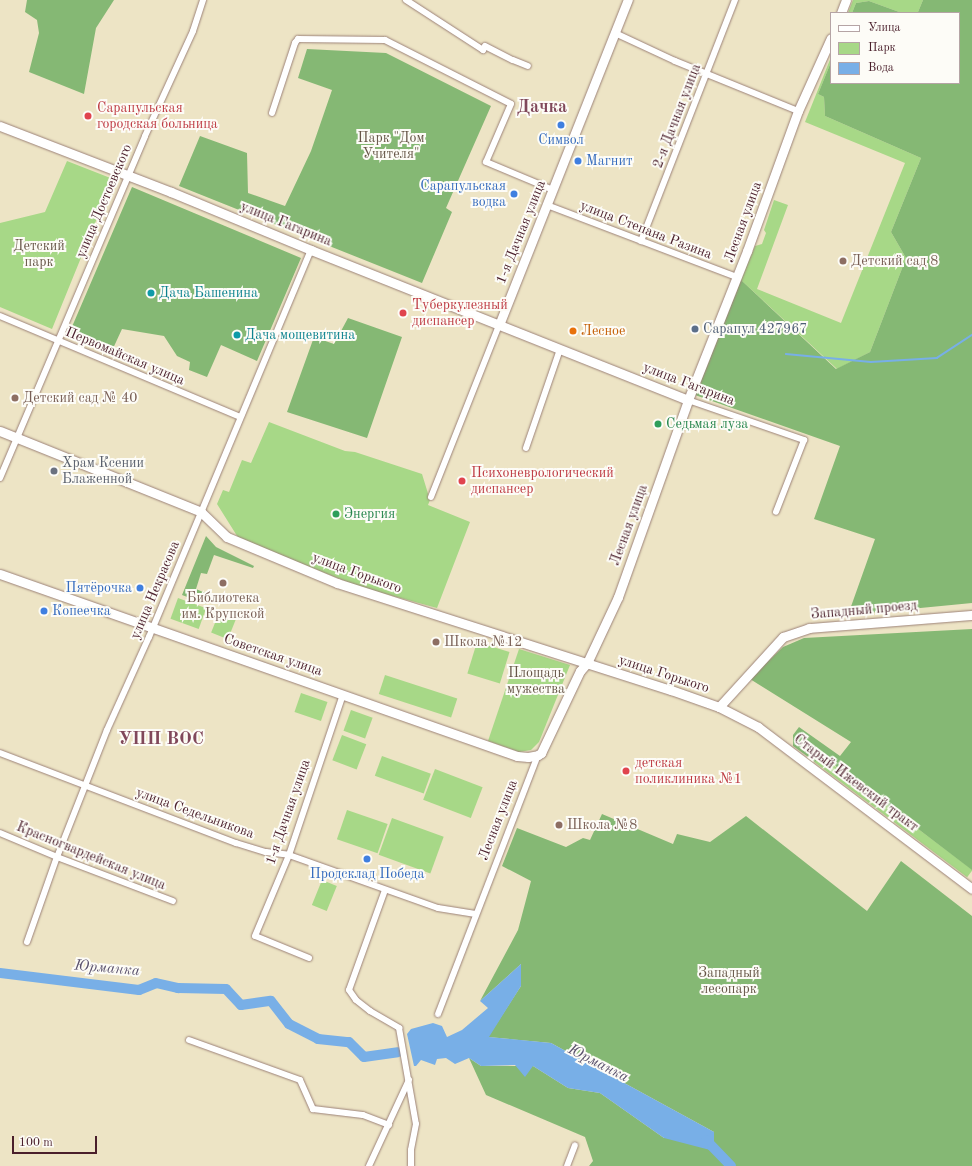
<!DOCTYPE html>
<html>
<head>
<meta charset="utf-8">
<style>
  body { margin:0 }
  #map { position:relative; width:972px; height:1166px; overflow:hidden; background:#ede4c5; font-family:"Old Standard TT",serif }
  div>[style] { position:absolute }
  .green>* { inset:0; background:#a7d887; transform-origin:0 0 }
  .forest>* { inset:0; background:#85b874 }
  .water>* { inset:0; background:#78afe7 }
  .stream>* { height:1.5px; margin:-0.75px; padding:0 0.75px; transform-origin:0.75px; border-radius:0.75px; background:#78afe7 }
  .river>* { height:10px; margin:-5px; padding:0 5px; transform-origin:5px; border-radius:5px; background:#78afe7 }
  .roads { filter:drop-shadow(0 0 1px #9c8278) drop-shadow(0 0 1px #9c8278) }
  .street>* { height:6px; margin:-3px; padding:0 3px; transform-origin:3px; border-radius:3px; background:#fff }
  .secondary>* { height:9px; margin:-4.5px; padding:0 4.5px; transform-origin:4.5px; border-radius:4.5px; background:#fff }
  .dots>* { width:11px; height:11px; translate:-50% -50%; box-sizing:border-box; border:2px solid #fdfcf7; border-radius:50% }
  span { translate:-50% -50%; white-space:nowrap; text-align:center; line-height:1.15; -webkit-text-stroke:4px #fdfcf7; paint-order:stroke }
  .health-label { font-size:14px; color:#be3a42 }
  .left { translate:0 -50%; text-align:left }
  .street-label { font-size:14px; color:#4a1f2b }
  .park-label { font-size:14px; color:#665647 }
  .shop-label { font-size:14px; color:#366cbe }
  .right { translate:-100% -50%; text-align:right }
  .education-label { font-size:14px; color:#785e54 }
  .culture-label { font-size:14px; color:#0d838f }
  .service-label { font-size:14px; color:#4e5e75 }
  .food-label { font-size:14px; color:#c56008 }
  .leisure-label { font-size:14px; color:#27864d }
  .worship-label { font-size:14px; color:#5b616d }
  .water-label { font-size:15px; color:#5a516d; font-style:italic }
  .district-label { font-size:18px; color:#80485a; font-weight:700 }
  .legend { position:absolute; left:830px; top:12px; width:130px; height:72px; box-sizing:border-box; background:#fdfcf7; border:1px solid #b5a4a5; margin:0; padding:5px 7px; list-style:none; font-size:12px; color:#4a1f2b }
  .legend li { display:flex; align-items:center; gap:8px; height:20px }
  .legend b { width:20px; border:1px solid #b5a4a5 }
  .scale { position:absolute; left:12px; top:1136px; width:85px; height:18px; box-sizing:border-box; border:2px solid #4a1f2b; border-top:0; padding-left:5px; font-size:12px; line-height:14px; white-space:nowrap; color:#4a1f2b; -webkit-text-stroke:3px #fdfcf7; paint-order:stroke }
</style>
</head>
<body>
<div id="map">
  <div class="green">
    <div style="clip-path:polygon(853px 0,923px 0,918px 12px,916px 13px,902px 13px,869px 1px,856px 3px,852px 13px,848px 13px)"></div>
    <div style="clip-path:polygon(831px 57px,831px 62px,818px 94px,824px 97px,825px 116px,921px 158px,891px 232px,906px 258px,870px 352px,837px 369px,741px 280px,749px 256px,751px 256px,755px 246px,762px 244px,766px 233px,764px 230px,774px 200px,788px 205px,757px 289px,841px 323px,905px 163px,805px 122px)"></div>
    <div style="clip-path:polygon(67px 161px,113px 179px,52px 329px,0 307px,0 223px,45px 212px)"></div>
    <div style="clip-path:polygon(269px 422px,345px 451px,355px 452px,422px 474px,430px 500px,428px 505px,470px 522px,437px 608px,360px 587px,239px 539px,217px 504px,223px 490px,229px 492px,242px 460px,251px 463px)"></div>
    <div style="left:178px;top:598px;width:30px;height:22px;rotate:20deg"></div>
    <div style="left:219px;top:613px;width:18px;height:21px;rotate:22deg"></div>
    <div style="left:477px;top:642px;width:34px;height:33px;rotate:17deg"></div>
    <div style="clip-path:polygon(519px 649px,570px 665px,539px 742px,531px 750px,519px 752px,488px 741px)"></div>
    <div style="left:385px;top:675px;width:76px;height:20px;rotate:18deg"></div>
    <div style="left:301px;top:693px;width:28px;height:20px;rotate:19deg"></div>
    <div style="left:351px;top:710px;width:23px;height:22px;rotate:20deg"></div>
    <div style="left:342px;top:735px;width:26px;height:27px;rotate:21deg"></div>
    <div style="left:820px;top:755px;width:191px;height:9px;rotate:37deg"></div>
    <div style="left:382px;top:756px;width:52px;height:21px;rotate:20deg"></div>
    <div style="left:435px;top:769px;width:51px;height:33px;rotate:21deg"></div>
    <div style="left:347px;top:810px;width:43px;height:31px;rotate:19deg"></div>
    <div style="left:392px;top:818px;width:55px;height:39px;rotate:20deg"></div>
    <div style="left:322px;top:880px;width:16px;height:27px;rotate:22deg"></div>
  </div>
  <div class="forest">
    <div style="clip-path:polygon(27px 0,114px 0,96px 28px,84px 94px,29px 72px,39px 33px,37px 20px,25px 12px)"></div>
    <div style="clip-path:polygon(923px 0,972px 0,972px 603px,848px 615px,875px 539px,814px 519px,840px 446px,695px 395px,741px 280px,836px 369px,870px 352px,906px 258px,891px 232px,921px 158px,825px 116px,824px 97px,818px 94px,831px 62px,831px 83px,959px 83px,959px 13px,916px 13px,918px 12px)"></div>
    <div style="clip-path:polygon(869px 1px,902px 13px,852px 13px,856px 3px)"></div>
    <div style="clip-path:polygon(307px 49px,386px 53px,491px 106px,446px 208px,452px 212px,422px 283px,179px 186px,200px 136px,247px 153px,248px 193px,285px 206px,311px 151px,332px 90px,298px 78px)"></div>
    <div style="clip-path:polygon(132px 187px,301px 258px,257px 361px,221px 345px,207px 377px,189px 370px,190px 362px,177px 356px,164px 336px,122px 329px,110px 355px,68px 336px)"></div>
    <div style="clip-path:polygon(348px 318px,402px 337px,367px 438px,287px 412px,314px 337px,334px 344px)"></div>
    <div style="clip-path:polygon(206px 536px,216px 547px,254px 566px,253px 568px,214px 555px,207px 574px,201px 573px,196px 589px,210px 595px,206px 604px,182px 595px)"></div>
    <div style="clip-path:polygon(972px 629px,972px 870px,821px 755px,815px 762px,793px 746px,793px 735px,799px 727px,840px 756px,851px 742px,750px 679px,783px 647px,804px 638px)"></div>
    <div style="clip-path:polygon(602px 814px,673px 844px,677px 834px,710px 842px,746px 816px,867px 911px,901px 861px,972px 916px,972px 1166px,589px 1166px,593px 1161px,585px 1137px,486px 1095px,469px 1058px,481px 1066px,533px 1066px,568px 1088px,600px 1093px,664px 1138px,714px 1132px,551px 1043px,488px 1037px,521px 986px,521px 964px,480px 1001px,518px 930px,531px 881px,502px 866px,517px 828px,566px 847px,583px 838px,590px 840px)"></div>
  </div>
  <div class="water">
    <div style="clip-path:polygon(521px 964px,521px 986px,489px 1037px,551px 1043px,714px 1132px,714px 1151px,664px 1138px,600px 1093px,568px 1088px,533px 1066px,525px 1077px,515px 1065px,481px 1066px,469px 1058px,455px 1064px,446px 1058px,437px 1059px,435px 1065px,421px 1060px,416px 1066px,414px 1066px,407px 1034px,411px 1029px,433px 1023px,442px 1026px,447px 1037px,462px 1030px,488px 1008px,480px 1001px)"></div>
  </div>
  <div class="stream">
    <div style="left:786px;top:354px;width:85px;rotate:5.4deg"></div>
    <div style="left:871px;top:362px;width:66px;rotate:-3.5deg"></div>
    <div style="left:937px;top:358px;width:42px;rotate:-33.3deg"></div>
  </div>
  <div class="river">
    <div style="left:0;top:973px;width:140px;rotate:7deg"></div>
    <div style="left:139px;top:990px;width:18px;rotate:-22deg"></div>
    <div style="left:156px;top:983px;width:23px;rotate:13deg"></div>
    <div style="left:178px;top:988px;width:48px;rotate:1.2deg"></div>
    <div style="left:226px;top:989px;width:22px;rotate:47deg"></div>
    <div style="left:241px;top:1005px;width:30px;rotate:-8deg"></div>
    <div style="left:271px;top:1001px;width:29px;rotate:52deg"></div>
    <div style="left:289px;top:1024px;width:33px;rotate:27deg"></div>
    <div style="left:318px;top:1039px;width:31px;rotate:6deg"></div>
    <div style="left:349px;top:1042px;width:21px;rotate:45deg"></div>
    <div style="left:364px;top:1057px;width:34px;rotate:-8deg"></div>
    <div style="left:706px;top:1140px;width:36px;rotate:46deg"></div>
  </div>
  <div class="roads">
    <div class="street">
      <div style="left:406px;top:0;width:92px;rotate:33deg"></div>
      <div style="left:483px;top:50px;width:4px;rotate:-63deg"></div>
      <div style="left:485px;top:46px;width:31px;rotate:27deg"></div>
      <div style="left:513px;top:60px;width:16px;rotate:22deg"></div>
      <div style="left:615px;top:33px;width:66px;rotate:25deg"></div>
      <div style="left:675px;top:61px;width:133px;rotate:22.1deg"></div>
      <div style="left:272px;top:113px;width:74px;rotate:-71.8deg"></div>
      <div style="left:295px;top:43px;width:5px;rotate:-53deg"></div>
      <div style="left:298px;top:39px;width:87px;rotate:0.7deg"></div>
      <div style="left:385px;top:40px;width:141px;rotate:26.9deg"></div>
      <div style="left:511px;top:104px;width:63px;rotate:113.3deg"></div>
      <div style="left:486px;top:162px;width:73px;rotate:22.7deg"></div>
      <div style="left:547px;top:205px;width:203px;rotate:20.8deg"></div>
      <div style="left:641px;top:241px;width:259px;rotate:-68.7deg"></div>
      <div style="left:0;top:316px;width:260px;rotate:22.8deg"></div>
      <div style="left:688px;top:400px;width:123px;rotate:19deg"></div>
      <div style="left:804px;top:440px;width:77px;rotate:111.3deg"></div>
      <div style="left:526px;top:448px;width:105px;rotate:-71deg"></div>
      <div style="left:0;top:478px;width:371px;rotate:-67deg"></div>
      <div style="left:145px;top:136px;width:115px;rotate:-65.4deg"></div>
      <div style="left:193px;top:31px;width:33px;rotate:-72deg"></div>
      <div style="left:431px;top:497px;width:185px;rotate:-68.4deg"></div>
      <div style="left:0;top:753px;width:253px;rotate:20.9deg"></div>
      <div style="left:236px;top:843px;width:31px;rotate:17deg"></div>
      <div style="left:266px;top:852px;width:23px;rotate:7deg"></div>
      <div style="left:289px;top:855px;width:158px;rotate:19.6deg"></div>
      <div style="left:438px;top:908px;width:38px;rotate:9deg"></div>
      <div style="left:0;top:833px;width:62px;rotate:22.8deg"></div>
      <div style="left:57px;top:857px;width:124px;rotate:20.8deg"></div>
      <div style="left:385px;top:890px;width:106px;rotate:109.8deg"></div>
      <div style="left:349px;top:990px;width:12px;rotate:55deg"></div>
      <div style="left:356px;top:1000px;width:18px;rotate:38deg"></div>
      <div style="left:370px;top:1011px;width:34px;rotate:30deg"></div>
      <div style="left:399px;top:1028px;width:97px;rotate:80deg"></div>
      <div style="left:416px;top:1124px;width:26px;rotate:101deg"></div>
      <div style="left:411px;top:1150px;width:16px;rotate:90deg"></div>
      <div style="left:27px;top:942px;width:90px;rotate:-70.6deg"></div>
      <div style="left:57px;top:857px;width:136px;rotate:-68.5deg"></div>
      <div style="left:107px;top:730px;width:102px;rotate:-65.7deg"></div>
      <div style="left:149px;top:637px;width:420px;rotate:-67.3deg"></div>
      <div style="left:309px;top:958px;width:58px;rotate:-157.8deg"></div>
      <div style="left:255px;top:936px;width:88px;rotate:-67.2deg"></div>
      <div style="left:289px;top:855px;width:169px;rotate:-71.4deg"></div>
      <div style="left:438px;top:1014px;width:278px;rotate:-68.9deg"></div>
      <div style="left:189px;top:1040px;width:118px;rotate:19.8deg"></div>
      <div style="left:300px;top:1080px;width:32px;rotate:66deg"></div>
      <div style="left:313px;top:1109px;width:50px;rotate:6.8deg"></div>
      <div style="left:363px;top:1115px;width:28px;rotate:21deg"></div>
      <div style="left:369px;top:1166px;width:95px;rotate:-65.1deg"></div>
      <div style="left:567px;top:1166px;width:22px;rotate:-69deg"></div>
    </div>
    <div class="secondary">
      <div style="left:841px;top:13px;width:14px;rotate:-69deg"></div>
      <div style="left:0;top:126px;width:183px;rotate:21.1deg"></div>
      <div style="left:171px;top:192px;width:152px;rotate:22.5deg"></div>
      <div style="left:311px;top:250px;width:406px;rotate:21.7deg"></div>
      <div style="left:499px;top:325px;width:350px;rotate:-68.4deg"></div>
      <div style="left:0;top:431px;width:217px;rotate:21.9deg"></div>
      <div style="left:201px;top:512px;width:36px;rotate:44deg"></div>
      <div style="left:227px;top:537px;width:119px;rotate:22.7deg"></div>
      <div style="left:337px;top:583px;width:351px;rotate:17.8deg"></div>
      <div style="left:671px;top:690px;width:51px;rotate:19.5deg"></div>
      <div style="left:719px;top:707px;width:44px;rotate:27.1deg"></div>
      <div style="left:758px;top:727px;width:268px;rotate:37.1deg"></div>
      <div style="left:0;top:574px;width:548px;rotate:19.39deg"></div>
      <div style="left:517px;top:756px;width:11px;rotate:5deg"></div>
      <div style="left:528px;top:757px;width:10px;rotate:-11deg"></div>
      <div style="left:538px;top:755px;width:4px;rotate:-34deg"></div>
      <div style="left:541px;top:753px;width:91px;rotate:-64.6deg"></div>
      <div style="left:580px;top:671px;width:11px;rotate:-49deg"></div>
      <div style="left:587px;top:663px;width:73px;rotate:-64.8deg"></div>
      <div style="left:618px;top:597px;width:209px;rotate:-70.4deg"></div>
      <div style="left:688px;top:400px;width:160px;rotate:-68.4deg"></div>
      <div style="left:747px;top:251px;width:149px;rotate:-70deg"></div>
      <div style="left:798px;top:111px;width:80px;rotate:-65.7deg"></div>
      <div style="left:719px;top:707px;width:95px;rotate:-47.6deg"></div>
      <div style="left:783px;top:637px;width:28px;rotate:-19deg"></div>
      <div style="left:809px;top:628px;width:164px;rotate:-4.6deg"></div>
    </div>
  </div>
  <div class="dots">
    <div style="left:88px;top:116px;background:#e0444e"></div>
    <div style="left:561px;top:125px;background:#3f7fe0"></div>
    <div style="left:578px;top:161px;background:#3f7fe0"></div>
    <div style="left:514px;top:194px;background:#3f7fe0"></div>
    <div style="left:843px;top:261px;background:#8d6e63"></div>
    <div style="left:151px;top:293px;background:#0f9aa8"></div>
    <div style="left:403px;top:313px;background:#e0444e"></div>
    <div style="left:695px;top:329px;background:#5c6f8a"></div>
    <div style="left:573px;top:331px;background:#e8710a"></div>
    <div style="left:237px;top:335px;background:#0f9aa8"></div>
    <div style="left:15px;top:398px;background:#8d6e63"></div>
    <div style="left:658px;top:424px;background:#2e9e5b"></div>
    <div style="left:54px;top:471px;background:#6b7280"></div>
    <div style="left:462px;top:481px;background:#e0444e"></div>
    <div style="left:336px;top:514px;background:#2e9e5b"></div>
    <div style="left:223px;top:583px;background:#8d6e63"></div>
    <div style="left:140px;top:588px;background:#3f7fe0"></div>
    <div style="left:44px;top:611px;background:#3f7fe0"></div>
    <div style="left:436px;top:642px;background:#8d6e63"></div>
    <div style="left:626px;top:771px;background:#e0444e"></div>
    <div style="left:559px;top:825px;background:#8d6e63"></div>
    <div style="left:367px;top:859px;background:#3f7fe0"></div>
  </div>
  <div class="health-label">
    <span class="left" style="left:97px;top:116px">Сарапульская<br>городская больница</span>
    <span class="left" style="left:412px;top:313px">Туберкулезный<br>диспансер</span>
    <span class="left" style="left:471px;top:481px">Психоневрологический<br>диспансер</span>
    <span class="left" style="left:635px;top:771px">детская<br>поликлиника №1</span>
  </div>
  <div class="street-label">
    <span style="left:677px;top:116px;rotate:-69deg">2-я Дачная улица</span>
    <span style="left:104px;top:201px;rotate:-67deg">улица Достоевского</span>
    <span style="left:743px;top:222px;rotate:-70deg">Лесная улица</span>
    <span style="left:286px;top:224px;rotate:22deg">улица Гагарина</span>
    <span style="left:646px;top:230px;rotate:21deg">улица Степана Разина</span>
    <span style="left:521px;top:232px;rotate:-68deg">1-я Дачная улица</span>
    <span style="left:125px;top:356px;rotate:23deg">Первомайская улица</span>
    <span style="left:689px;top:384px;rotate:21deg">улица Гагарина</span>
    <span style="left:629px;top:525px;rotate:-70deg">Лесная улица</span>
    <span style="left:357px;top:573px;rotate:20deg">улица Горького</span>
    <span style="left:155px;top:590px;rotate:-67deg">улица Некрасова</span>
    <span style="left:864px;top:610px;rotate:-5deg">Западный проезд</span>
    <span style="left:273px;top:655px;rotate:19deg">Советская улица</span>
    <span style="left:664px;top:674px;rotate:18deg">улица Горького</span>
    <span style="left:856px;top:783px;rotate:37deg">Старый Ижевский тракт</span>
    <span style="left:288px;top:812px;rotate:-71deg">1-я Дачная улица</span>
    <span style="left:195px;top:813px;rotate:20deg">улица Седельникова</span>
    <span style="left:498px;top:820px;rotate:-69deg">Лесная улица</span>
    <span style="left:91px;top:856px;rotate:22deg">Красногвардейская улица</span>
  </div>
  <div class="park-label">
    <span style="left:391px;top:146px">Парк "Дом<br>Учителя"</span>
    <span style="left:39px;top:254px">Детский<br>парк</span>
    <span style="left:536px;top:681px">Площадь<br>мужества</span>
    <span style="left:729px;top:981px">Западный<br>лесопарк</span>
  </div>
  <div class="shop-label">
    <span style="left:561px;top:140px">Символ</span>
    <span class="left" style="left:586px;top:161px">Магнит</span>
    <span class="right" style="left:506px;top:194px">Сарапульская<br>водка</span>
    <span class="right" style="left:132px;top:588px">Пятёрочка</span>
    <span class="left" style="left:52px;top:611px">Копеечка</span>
    <span style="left:367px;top:874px">Продсклад Победа</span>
  </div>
  <div class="education-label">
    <span class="left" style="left:851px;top:261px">Детский сад 8</span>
    <span class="left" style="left:23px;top:398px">Детский сад № 40</span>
    <span style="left:223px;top:606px">Библиотека<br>им. Крупской</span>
    <span class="left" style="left:444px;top:642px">Школа №12</span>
    <span class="left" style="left:567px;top:825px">Школа №8</span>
  </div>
  <div class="culture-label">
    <span class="left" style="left:159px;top:293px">Дача Башенина</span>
    <span class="left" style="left:245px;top:335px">Дача мощевитина</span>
  </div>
  <div class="service-label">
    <span class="left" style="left:703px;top:329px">Сарапул 427967</span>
  </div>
  <div class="food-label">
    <span class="left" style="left:581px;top:331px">Лесное</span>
  </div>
  <div class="leisure-label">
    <span class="left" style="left:666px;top:424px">Седьмая луза</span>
    <span class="left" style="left:344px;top:514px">Энергия</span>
  </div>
  <div class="worship-label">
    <span class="left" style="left:62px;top:471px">Храм Ксении<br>Блаженной</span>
  </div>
  <div class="water-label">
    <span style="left:107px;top:969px;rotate:5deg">Юрманка</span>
    <span style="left:598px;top:1064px;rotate:27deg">Юрманка</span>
  </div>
  <div class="district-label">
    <span style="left:542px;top:107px">Дачка</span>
    <span style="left:161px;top:739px">УПП ВОС</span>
  </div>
  <ul class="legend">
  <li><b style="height:5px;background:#fff"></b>Улица</li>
  <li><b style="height:11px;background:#a7d887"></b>Парк</li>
  <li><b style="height:11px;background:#78afe7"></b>Вода</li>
  </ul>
  <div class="scale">100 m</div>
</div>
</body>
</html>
